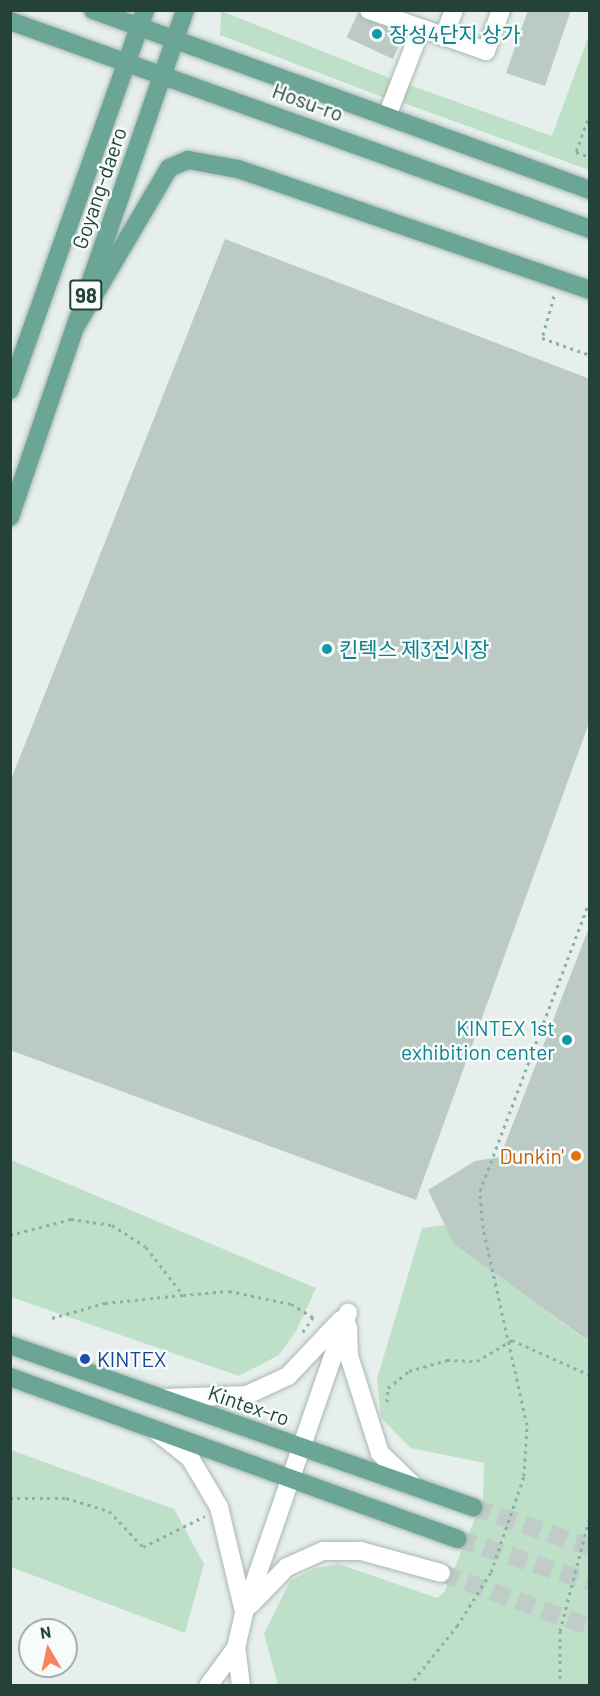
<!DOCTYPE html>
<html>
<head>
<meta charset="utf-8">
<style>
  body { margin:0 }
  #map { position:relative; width:600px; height:1696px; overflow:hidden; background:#e6efeb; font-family:Barlow,"Noto Sans KR",sans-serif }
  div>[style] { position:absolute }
  .green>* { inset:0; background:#bfe0c8 }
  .building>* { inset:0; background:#bbcac4; transform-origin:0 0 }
  .minor-tunnel>* { height:18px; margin-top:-9px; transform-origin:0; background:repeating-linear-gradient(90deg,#bfccc8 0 18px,transparent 0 27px) }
  .major-tunnel>* { height:18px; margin-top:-9px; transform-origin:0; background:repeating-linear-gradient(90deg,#bfccc8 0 18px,transparent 0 27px) }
  .path>* { height:3px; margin-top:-1.5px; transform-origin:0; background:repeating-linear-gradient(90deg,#86b3a5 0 3px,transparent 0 7.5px) }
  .roads { filter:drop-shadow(0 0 2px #a8b8b2) drop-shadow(0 0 2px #a8b8b2) }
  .minor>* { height:18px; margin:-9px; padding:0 9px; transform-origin:9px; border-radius:9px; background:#fff }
  .major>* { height:18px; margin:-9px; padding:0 9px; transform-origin:9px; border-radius:9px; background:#6aa596 }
  .dots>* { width:16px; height:16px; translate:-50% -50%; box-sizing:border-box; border:3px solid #f7fbf9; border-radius:50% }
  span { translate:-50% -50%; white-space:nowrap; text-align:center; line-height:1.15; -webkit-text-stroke:5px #f7fbf9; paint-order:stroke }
  .shield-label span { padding:2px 4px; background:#f7fbf9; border:2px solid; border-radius:4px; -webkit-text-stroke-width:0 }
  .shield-label { font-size:20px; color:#24423a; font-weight:700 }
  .culture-label { font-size:21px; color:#0d838f }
  .left { translate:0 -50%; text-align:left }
  .right { translate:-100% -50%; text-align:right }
  .street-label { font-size:21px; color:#24423a }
  .food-label { font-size:21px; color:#c56008 }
  .transit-label { font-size:21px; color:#164399 }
  .frame { position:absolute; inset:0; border:12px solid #24423a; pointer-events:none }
  .north { position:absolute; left:18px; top:1618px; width:60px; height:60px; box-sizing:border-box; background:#f7fbf9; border:2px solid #a3b1ad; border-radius:50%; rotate:351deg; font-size:16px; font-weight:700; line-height:24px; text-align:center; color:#24423a }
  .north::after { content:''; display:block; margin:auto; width:21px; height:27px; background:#f4845f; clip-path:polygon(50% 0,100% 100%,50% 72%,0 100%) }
</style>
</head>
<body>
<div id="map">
  <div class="green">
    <div style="clip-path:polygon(221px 11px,392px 79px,385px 98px,220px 35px)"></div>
    <div style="clip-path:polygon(589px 35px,589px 170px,401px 102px,407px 84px,552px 136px)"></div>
    <div style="clip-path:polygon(11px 1160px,316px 1288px,296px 1331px,279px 1355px,239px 1376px,11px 1297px)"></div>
    <div style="clip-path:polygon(445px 1225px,475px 1259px,589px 1342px,589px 1685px,278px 1685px,264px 1634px,290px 1581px,315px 1568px,339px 1564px,437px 1598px,445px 1591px,483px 1499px,484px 1463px,411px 1448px,381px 1418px,377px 1379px,422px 1228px)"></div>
    <div style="clip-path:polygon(11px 1450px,174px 1509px,204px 1564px,185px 1633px,11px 1567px)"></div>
  </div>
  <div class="building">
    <div style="clip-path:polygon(528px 10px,571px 10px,545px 86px,506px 73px)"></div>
    <div style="left:358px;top:13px;width:51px;height:27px;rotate:25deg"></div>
    <div style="clip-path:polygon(225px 239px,590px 379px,590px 720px,416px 1200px,10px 1050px,10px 782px)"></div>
    <div style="clip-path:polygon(590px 925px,590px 1342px,454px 1244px,428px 1190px,475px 1161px,500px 1157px)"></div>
  </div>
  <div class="minor-tunnel">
    <div style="left:441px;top:1573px;width:158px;rotate:19.9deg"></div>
  </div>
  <div class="major-tunnel">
    <div style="left:473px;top:1507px;width:124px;rotate:18.9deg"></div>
    <div style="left:458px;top:1539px;width:139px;rotate:18deg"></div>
  </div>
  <div class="path">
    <div style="left:590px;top:113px;width:41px;rotate:109.7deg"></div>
    <div style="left:576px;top:152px;width:15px;rotate:20deg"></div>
    <div style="left:554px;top:296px;width:44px;rotate:105.9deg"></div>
    <div style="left:542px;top:338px;width:51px;rotate:19.5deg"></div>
    <div style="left:10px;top:1235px;width:63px;rotate:-14.7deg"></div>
    <div style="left:71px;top:1219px;width:41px;rotate:8.3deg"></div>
    <div style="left:112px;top:1225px;width:40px;rotate:32.9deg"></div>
    <div style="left:146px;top:1247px;width:61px;rotate:52.4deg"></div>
    <div style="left:183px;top:1295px;width:46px;rotate:-5deg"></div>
    <div style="left:229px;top:1291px;width:63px;rotate:11.8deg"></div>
    <div style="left:291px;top:1304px;width:26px;rotate:31deg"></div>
    <div style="left:313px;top:1317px;width:22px;rotate:124deg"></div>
    <div style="left:52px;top:1318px;width:55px;rotate:-15.8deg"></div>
    <div style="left:105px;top:1303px;width:78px;rotate:-5.9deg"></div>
    <div style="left:387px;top:1402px;width:14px;rotate:-86deg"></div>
    <div style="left:388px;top:1388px;width:27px;rotate:-39deg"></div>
    <div style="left:409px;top:1371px;width:40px;rotate:-16deg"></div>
    <div style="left:447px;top:1360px;width:30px;rotate:2deg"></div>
    <div style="left:477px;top:1361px;width:41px;rotate:-31deg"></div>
    <div style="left:512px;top:1340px;width:85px;rotate:24.2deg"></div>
    <div style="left:10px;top:1498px;width:56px"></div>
    <div style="left:66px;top:1498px;width:45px;rotate:16.8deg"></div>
    <div style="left:109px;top:1511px;width:50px;rotate:46.6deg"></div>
    <div style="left:143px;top:1547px;width:69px;rotate:-26.6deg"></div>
    <div style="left:409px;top:1686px;width:77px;rotate:-51.3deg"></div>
    <div style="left:457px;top:1626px;width:64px;rotate:-57.8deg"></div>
    <div style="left:491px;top:1572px;width:102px;rotate:-71deg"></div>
    <div style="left:524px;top:1476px;width:51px;rotate:-86.6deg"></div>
    <div style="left:527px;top:1425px;width:202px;rotate:-102.6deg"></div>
    <div style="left:483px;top:1228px;width:37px;rotate:-95deg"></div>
    <div style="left:480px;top:1191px;width:311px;rotate:-69.3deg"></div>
    <div style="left:560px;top:1686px;width:55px;rotate:-90deg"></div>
    <div style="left:560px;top:1631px;width:119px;rotate:-75.4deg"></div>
  </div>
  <div class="roads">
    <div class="minor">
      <div style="left:369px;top:10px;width:124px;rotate:19.3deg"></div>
      <div style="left:486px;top:51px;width:44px;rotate:-69.9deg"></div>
      <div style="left:444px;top:37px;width:29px;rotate:-70deg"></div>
      <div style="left:387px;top:116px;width:93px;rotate:-68.7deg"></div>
      <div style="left:348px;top:1327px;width:29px;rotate:88deg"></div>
      <div style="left:349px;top:1356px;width:102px;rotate:72.3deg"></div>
      <div style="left:380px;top:1453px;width:47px;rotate:44.1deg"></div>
      <div style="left:166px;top:1398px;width:81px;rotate:-2.1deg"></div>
      <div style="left:247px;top:1395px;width:45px;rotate:-24.9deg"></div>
      <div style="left:288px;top:1376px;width:77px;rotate:-46.6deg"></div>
      <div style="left:157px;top:1432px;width:42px;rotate:38.2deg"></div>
      <div style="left:190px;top:1458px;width:57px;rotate:59.4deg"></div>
      <div style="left:219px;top:1507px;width:104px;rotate:76.6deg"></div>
      <div style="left:250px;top:1605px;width:53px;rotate:-45.8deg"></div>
      <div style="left:287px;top:1567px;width:39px;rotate:-24deg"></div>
      <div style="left:323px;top:1551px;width:38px"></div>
      <div style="left:361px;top:1551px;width:83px;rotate:15.4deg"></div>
      <div style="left:208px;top:1686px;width:47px;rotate:-53.6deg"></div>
      <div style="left:241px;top:1686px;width:38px;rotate:-97deg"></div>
      <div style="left:236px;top:1648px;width:36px;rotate:-77deg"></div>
      <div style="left:244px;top:1613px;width:318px;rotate:-70.9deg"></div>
    </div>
    <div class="major">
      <div style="left:93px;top:10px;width:529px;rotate:19.91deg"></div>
      <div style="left:10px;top:21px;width:616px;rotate:19.73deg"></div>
      <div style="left:88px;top:289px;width:295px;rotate:-70.8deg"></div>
      <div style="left:76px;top:326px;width:183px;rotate:-59.5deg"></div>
      <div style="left:169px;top:168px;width:21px;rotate:-23deg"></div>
      <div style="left:188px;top:160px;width:51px;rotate:10.2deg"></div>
      <div style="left:238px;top:169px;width:372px;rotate:19deg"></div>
      <div style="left:10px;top:390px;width:403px;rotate:-70.4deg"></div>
      <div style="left:10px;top:517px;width:213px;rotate:-71.1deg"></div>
      <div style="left:10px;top:1345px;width:491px;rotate:19.3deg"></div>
      <div style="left:10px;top:1377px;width:476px;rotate:19.9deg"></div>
    </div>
  </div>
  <div class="dots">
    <div style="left:377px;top:34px;background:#0f9aa8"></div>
    <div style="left:327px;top:649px;background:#0f9aa8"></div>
    <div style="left:567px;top:1040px;background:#0f9aa8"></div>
    <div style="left:576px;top:1156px;background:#e8710a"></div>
    <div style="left:85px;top:1359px;background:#1a4fb4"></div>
  </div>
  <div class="shield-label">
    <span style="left:86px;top:295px">98</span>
  </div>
  <div class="culture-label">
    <span class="left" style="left:389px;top:34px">장성4단지 상가</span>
    <span class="left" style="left:339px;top:649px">킨텍스 제3전시장</span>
    <span class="right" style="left:555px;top:1040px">KINTEX 1st<br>exhibition center</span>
  </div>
  <div class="street-label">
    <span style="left:308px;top:102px;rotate:20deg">Hosu-ro</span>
    <span style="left:99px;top:188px;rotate:-71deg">Goyang-daero</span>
    <span style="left:249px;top:1405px;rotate:19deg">Kintex-ro</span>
  </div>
  <div class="food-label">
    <span class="right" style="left:564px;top:1156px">Dunkin'</span>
  </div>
  <div class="transit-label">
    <span class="left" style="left:97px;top:1359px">KINTEX</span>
  </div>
  <div class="frame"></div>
  <div class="north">N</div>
</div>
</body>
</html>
